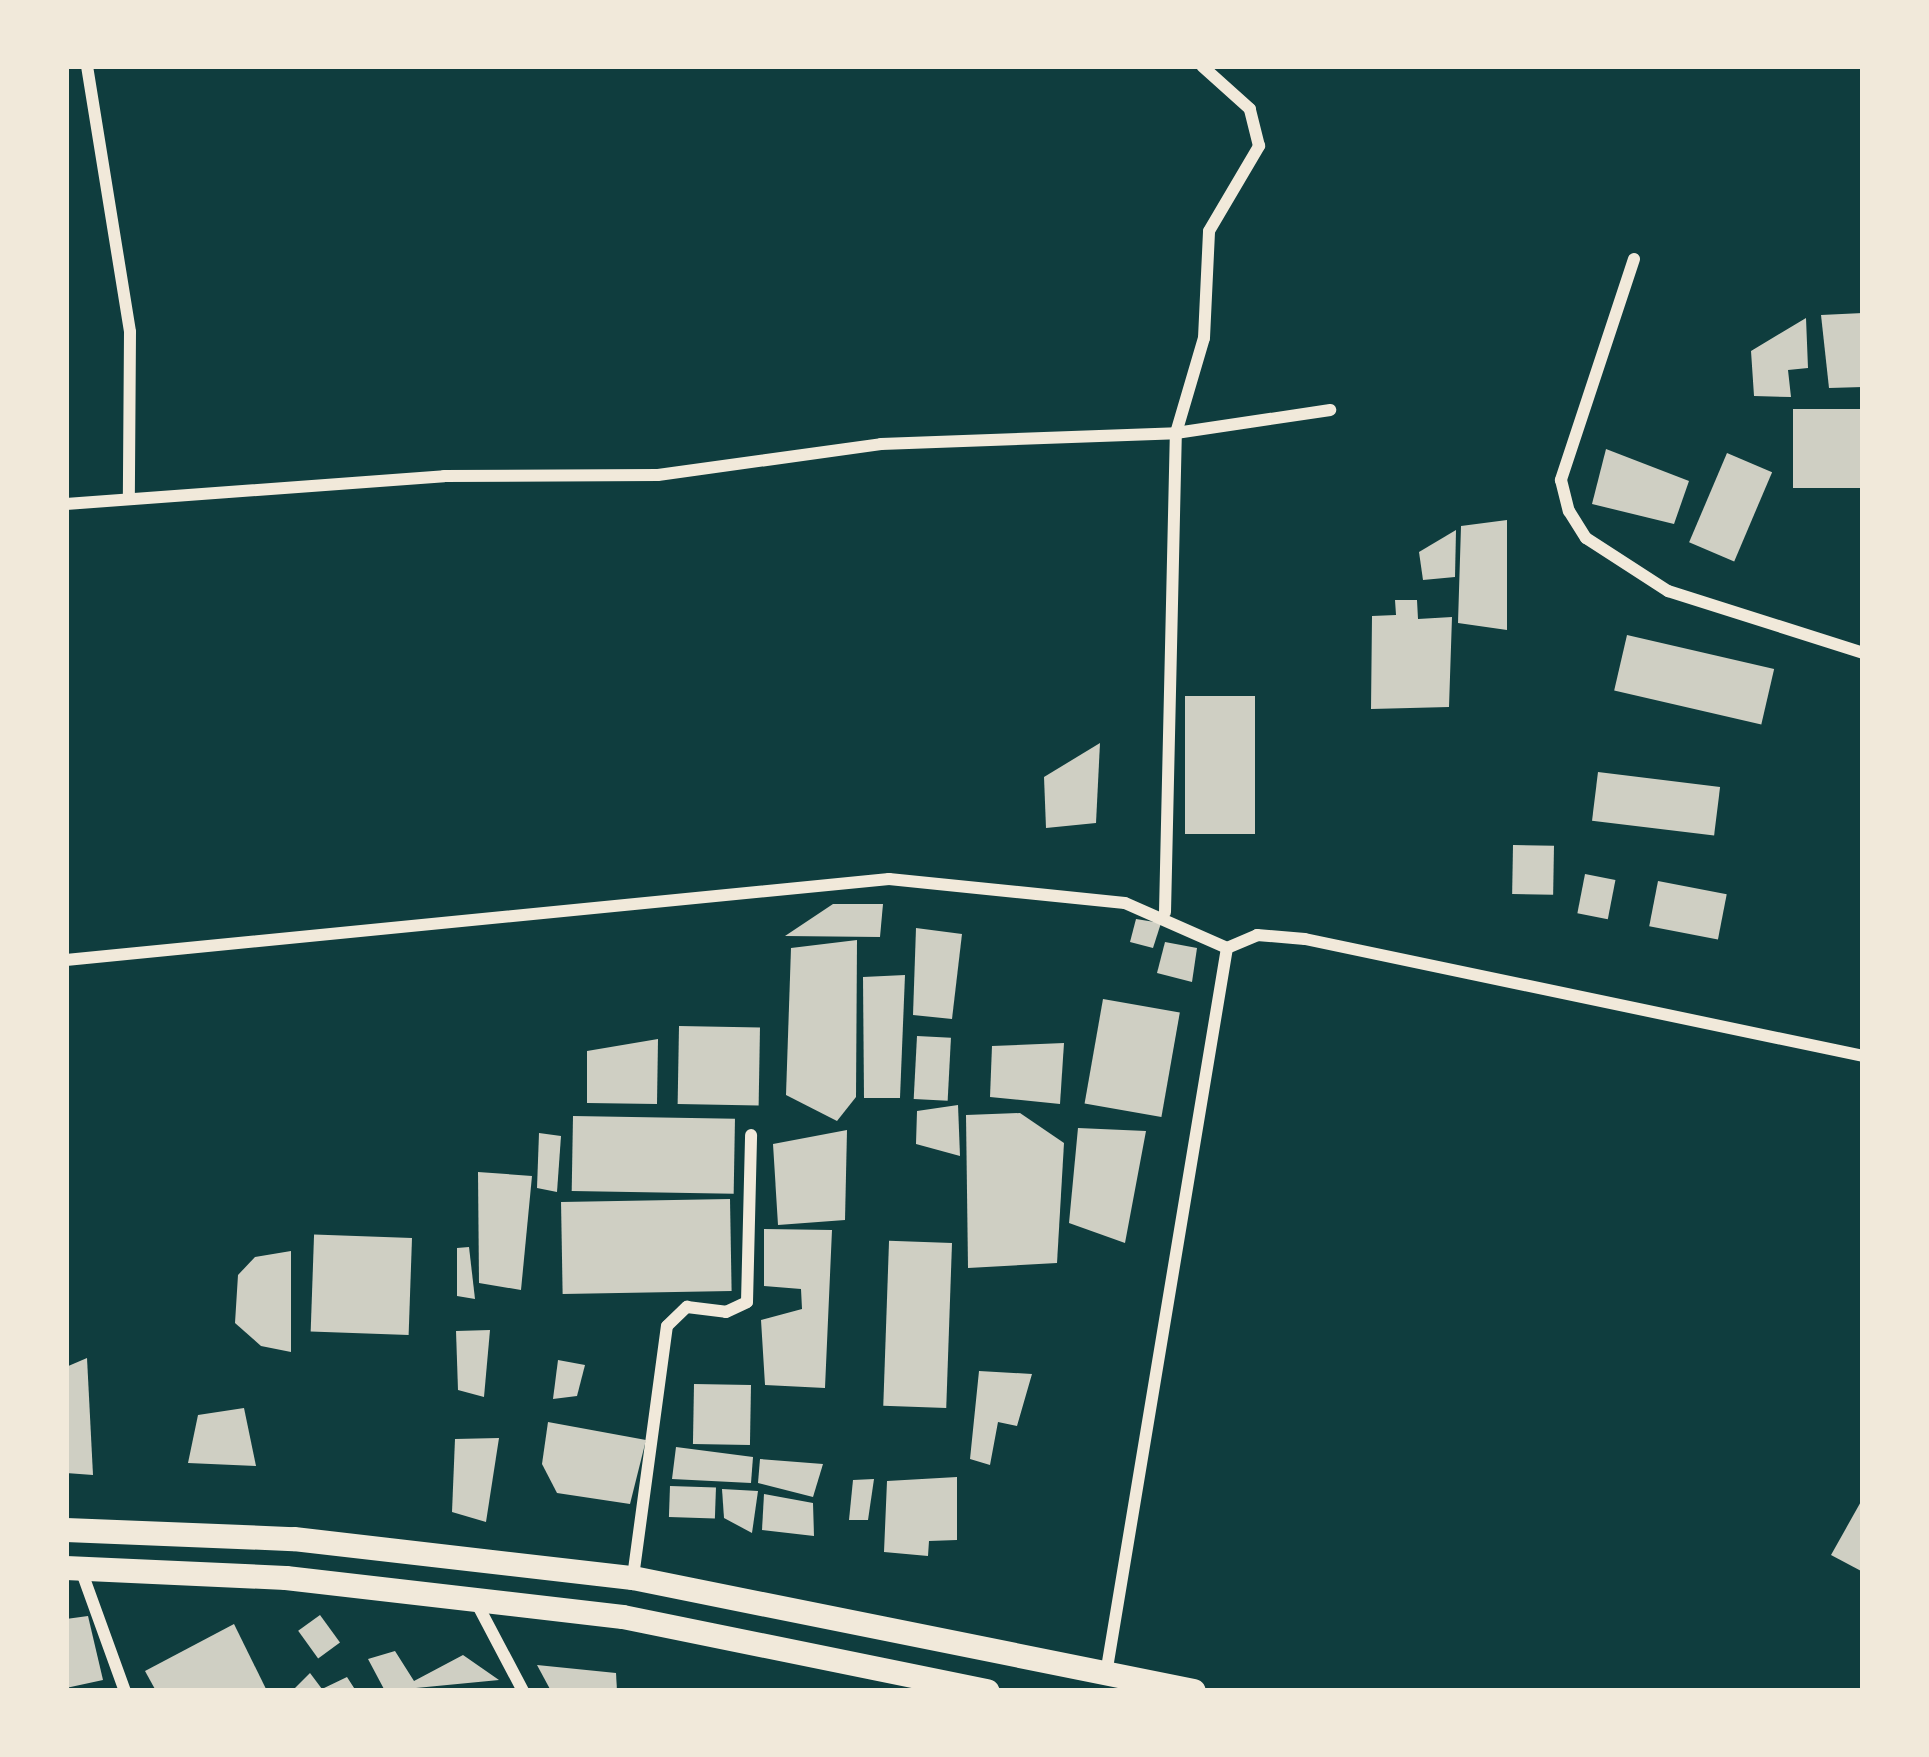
<!DOCTYPE html>
<html>
<head>
<meta charset="utf-8">
<style>
  body { margin:0 }
  #map { position:relative; width:1929px; height:1757px; overflow:hidden; background:#0f3d3e; font-family:"Source Serif 4",serif }
  div>[style] { position:absolute }
  .building>* { inset:0; background:#cfcfc3; transform-origin:0 0 }
  .minor>* { height:12px; margin:-6px; padding:0 6px; transform-origin:6px; border-radius:6px; background:#f1e9da }
  .secondary>* { height:24px; margin:-12px; padding:0 12px; transform-origin:12px; border-radius:12px; background:#f1e9da }
  span { translate:-50% -50%; white-space:nowrap; text-align:center; line-height:1.15; -webkit-text-stroke:12px #f1e9da; paint-order:stroke }
  .frame { position:absolute; inset:0; border:69px solid #f1e9da; pointer-events:none }
</style>
</head>
<body>
<div id="map">
  <div class="building">
    <div style="clip-path:polygon(1863px 313px,1863px 387px,1829px 388px,1821px 315px)"></div>
    <div style="clip-path:polygon(1806px 318px,1808px 368px,1788px 370px,1791px 397px,1754px 396px,1751px 351px)"></div>
    <div style="left:1863px;top:409px;width:79px;height:70px;rotate:90deg"></div>
    <div style="clip-path:polygon(1606px 449px,1689px 481px,1674px 524px,1592px 504px)"></div>
    <div style="left:1727px;top:453px;width:49px;height:97px;rotate:23deg"></div>
    <div style="clip-path:polygon(1507px 520px,1507px 630px,1458px 623px,1461px 526px)"></div>
    <div style="clip-path:polygon(1456px 530px,1455px 577px,1423px 580px,1419px 552px)"></div>
    <div style="clip-path:polygon(1395px 600px,1417px 600px,1418px 619px,1452px 617px,1449px 707px,1371px 709px,1372px 616px,1396px 615px)"></div>
    <div style="left:1627px;top:635px;width:151px;height:57px;rotate:13deg"></div>
    <div style="left:1255px;top:696px;width:138px;height:70px;rotate:90deg"></div>
    <div style="clip-path:polygon(1100px 743px,1096px 823px,1046px 828px,1044px 777px)"></div>
    <div style="left:1598px;top:772px;width:123px;height:49px;rotate:7deg"></div>
    <div style="left:1513px;top:845px;width:41px;height:49px;rotate:1deg"></div>
    <div style="left:1585px;top:874px;width:31px;height:40px;rotate:11deg"></div>
    <div style="left:1658px;top:881px;width:70px;height:46px;rotate:11deg"></div>
    <div style="clip-path:polygon(833px 904px,883px 904px,880px 937px,785px 936px)"></div>
    <div style="clip-path:polygon(1136px 919px,1161px 923px,1153px 948px,1130px 942px)"></div>
    <div style="clip-path:polygon(916px 928px,962px 934px,952px 1019px,913px 1015px)"></div>
    <div style="clip-path:polygon(857px 940px,856px 1097px,837px 1121px,786px 1095px,791px 948px)"></div>
    <div style="clip-path:polygon(1165px 942px,1197px 948px,1192px 982px,1157px 973px)"></div>
    <div style="clip-path:polygon(905px 975px,900px 1098px,864px 1098px,863px 977px)"></div>
    <div style="left:1103px;top:999px;width:78px;height:106px;rotate:10deg"></div>
    <div style="left:679px;top:1026px;width:81px;height:78px;rotate:1deg"></div>
    <div style="left:917px;top:1036px;width:34px;height:63px;rotate:3deg"></div>
    <div style="clip-path:polygon(658px 1039px,657px 1104px,587px 1103px,587px 1051px)"></div>
    <div style="clip-path:polygon(1064px 1043px,1060px 1104px,990px 1097px,992px 1046px)"></div>
    <div style="clip-path:polygon(958px 1105px,960px 1156px,916px 1144px,917px 1111px)"></div>
    <div style="clip-path:polygon(1020px 1113px,1064px 1143px,1057px 1263px,968px 1268px,966px 1115px)"></div>
    <div style="left:573px;top:1116px;width:162px;height:75px;rotate:1deg"></div>
    <div style="clip-path:polygon(1078px 1128px,1146px 1131px,1125px 1243px,1069px 1223px)"></div>
    <div style="clip-path:polygon(847px 1130px,845px 1220px,778px 1225px,773px 1144px)"></div>
    <div style="clip-path:polygon(539px 1133px,561px 1136px,557px 1192px,537px 1188px)"></div>
    <div style="clip-path:polygon(478px 1172px,532px 1176px,521px 1290px,479px 1283px)"></div>
    <div style="left:730px;top:1199px;width:92px;height:169px;rotate:89deg"></div>
    <div style="clip-path:polygon(764px 1229px,832px 1230px,825px 1388px,765px 1385px,761px 1320px,802px 1309px,801px 1289px,764px 1286px)"></div>
    <div style="left:412px;top:1238px;width:97px;height:98px;rotate:92deg"></div>
    <div style="left:952px;top:1243px;width:165px;height:63px;rotate:92deg"></div>
    <div style="clip-path:polygon(469px 1247px,475px 1299px,457px 1296px,457px 1248px)"></div>
    <div style="clip-path:polygon(291px 1251px,291px 1352px,261px 1346px,235px 1323px,238px 1275px,255px 1257px)"></div>
    <div style="clip-path:polygon(490px 1330px,484px 1397px,458px 1390px,456px 1331px)"></div>
    <div style="clip-path:polygon(87px 1358px,93px 1475px,66px 1473px,66px 1367px)"></div>
    <div style="clip-path:polygon(558px 1360px,585px 1365px,577px 1396px,553px 1399px)"></div>
    <div style="clip-path:polygon(979px 1371px,1032px 1374px,1017px 1426px,998px 1422px,990px 1465px,970px 1459px)"></div>
    <div style="left:694px;top:1384px;width:57px;height:60px;rotate:1deg"></div>
    <div style="clip-path:polygon(244px 1408px,256px 1466px,188px 1463px,198px 1415px)"></div>
    <div style="clip-path:polygon(548px 1422px,646px 1440px,630px 1504px,557px 1493px,542px 1464px)"></div>
    <div style="clip-path:polygon(499px 1438px,486px 1522px,452px 1512px,455px 1439px)"></div>
    <div style="clip-path:polygon(676px 1447px,753px 1457px,751px 1483px,672px 1479px)"></div>
    <div style="clip-path:polygon(760px 1459px,823px 1464px,813px 1497px,758px 1483px)"></div>
    <div style="clip-path:polygon(957px 1477px,957px 1540px,929px 1541px,928px 1556px,884px 1552px,887px 1481px)"></div>
    <div style="clip-path:polygon(874px 1479px,868px 1520px,849px 1520px,853px 1480px)"></div>
    <div style="left:670px;top:1486px;width:46px;height:31px;rotate:2deg"></div>
    <div style="clip-path:polygon(722px 1489px,758px 1491px,752px 1533px,724px 1518px)"></div>
    <div style="clip-path:polygon(764px 1494px,813px 1503px,814px 1536px,762px 1530px)"></div>
    <div style="clip-path:polygon(1863px 1498px,1863px 1572px,1831px 1555px)"></div>
    <div style="left:320px;top:1615px;width:34px;height:27px;rotate:54deg"></div>
    <div style="clip-path:polygon(88px 1616px,103px 1680px,66px 1688px,66px 1619px)"></div>
    <div style="clip-path:polygon(234px 1624px,267px 1691px,156px 1691px,145px 1671px)"></div>
    <div style="clip-path:polygon(395px 1651px,414px 1681px,463px 1655px,499px 1680px,385px 1691px,368px 1659px)"></div>
    <div style="clip-path:polygon(537px 1665px,616px 1673px,617px 1691px,551px 1691px)"></div>
    <div style="clip-path:polygon(310px 1673px,322px 1689px,347px 1677px,356px 1691px,292px 1691px)"></div>
  </div>
  <div class="minor">
    <div style="left:87px;top:66px;width:269px;rotate:80.8deg"></div>
    <div style="left:130px;top:332px;width:162px;rotate:90.4deg"></div>
    <div style="left:1634px;top:259px;width:233px;rotate:108.3deg"></div>
    <div style="left:1561px;top:480px;width:32px;rotate:76deg"></div>
    <div style="left:1569px;top:511px;width:32px;rotate:58deg"></div>
    <div style="left:1586px;top:538px;width:98px;rotate:32.9deg"></div>
    <div style="left:1668px;top:591px;width:205px;rotate:17.6deg"></div>
    <div style="left:66px;top:504px;width:379px;rotate:-4.2deg"></div>
    <div style="left:444px;top:476px;width:214px;rotate:-0.3deg"></div>
    <div style="left:658px;top:475px;width:225px;rotate:-7.9deg"></div>
    <div style="left:881px;top:444px;width:295px;rotate:-2.1deg"></div>
    <div style="left:1176px;top:433px;width:156px;rotate:-8.5deg"></div>
    <div style="left:1165px;top:912px;width:479px;rotate:-88.7deg"></div>
    <div style="left:1176px;top:433px;width:99px;rotate:-73.6deg"></div>
    <div style="left:1204px;top:338px;width:107px;rotate:-87.3deg"></div>
    <div style="left:1209px;top:231px;width:99px;rotate:-59.5deg"></div>
    <div style="left:1259px;top:146px;width:38px;rotate:-104deg"></div>
    <div style="left:1250px;top:109px;width:64px;rotate:-138.1deg"></div>
    <div style="left:66px;top:960px;width:827px;rotate:-5.62deg"></div>
    <div style="left:889px;top:879px;width:237px;rotate:5.8deg"></div>
    <div style="left:1125px;top:903px;width:111px;rotate:23.8deg"></div>
    <div style="left:80px;top:1567px;width:132px;rotate:70.1deg"></div>
    <div style="left:633px;top:1577px;width:253px;rotate:-82.3deg"></div>
    <div style="left:667px;top:1326px;width:28px;rotate:-44deg"></div>
    <div style="left:687px;top:1307px;width:39px;rotate:7deg"></div>
    <div style="left:726px;top:1312px;width:23px;rotate:-25deg"></div>
    <div style="left:747px;top:1302px;width:167px;rotate:-88.6deg"></div>
    <div style="left:474px;top:1598px;width:105px;rotate:62.2deg"></div>
    <div style="left:1106px;top:1674px;width:736px;rotate:-80.54deg"></div>
    <div style="left:1227px;top:948px;width:33px;rotate:-23deg"></div>
    <div style="left:1257px;top:935px;width:48px;rotate:4.8deg"></div>
    <div style="left:1305px;top:939px;width:570px;rotate:11.84deg"></div>
  </div>
  <div class="secondary">
    <div style="left:66px;top:1530px;width:228px;rotate:2.3deg"></div>
    <div style="left:294px;top:1539px;width:341px;rotate:6.6deg"></div>
    <div style="left:633px;top:1578px;width:572px;rotate:11.39deg"></div>
    <div style="left:66px;top:1568px;width:220px;rotate:2.6deg"></div>
    <div style="left:286px;top:1578px;width:339px;rotate:6.6deg"></div>
    <div style="left:623px;top:1617px;width:372px;rotate:11.5deg"></div>
  </div>
  <div class="frame"></div>
</div>
</body>
</html>
